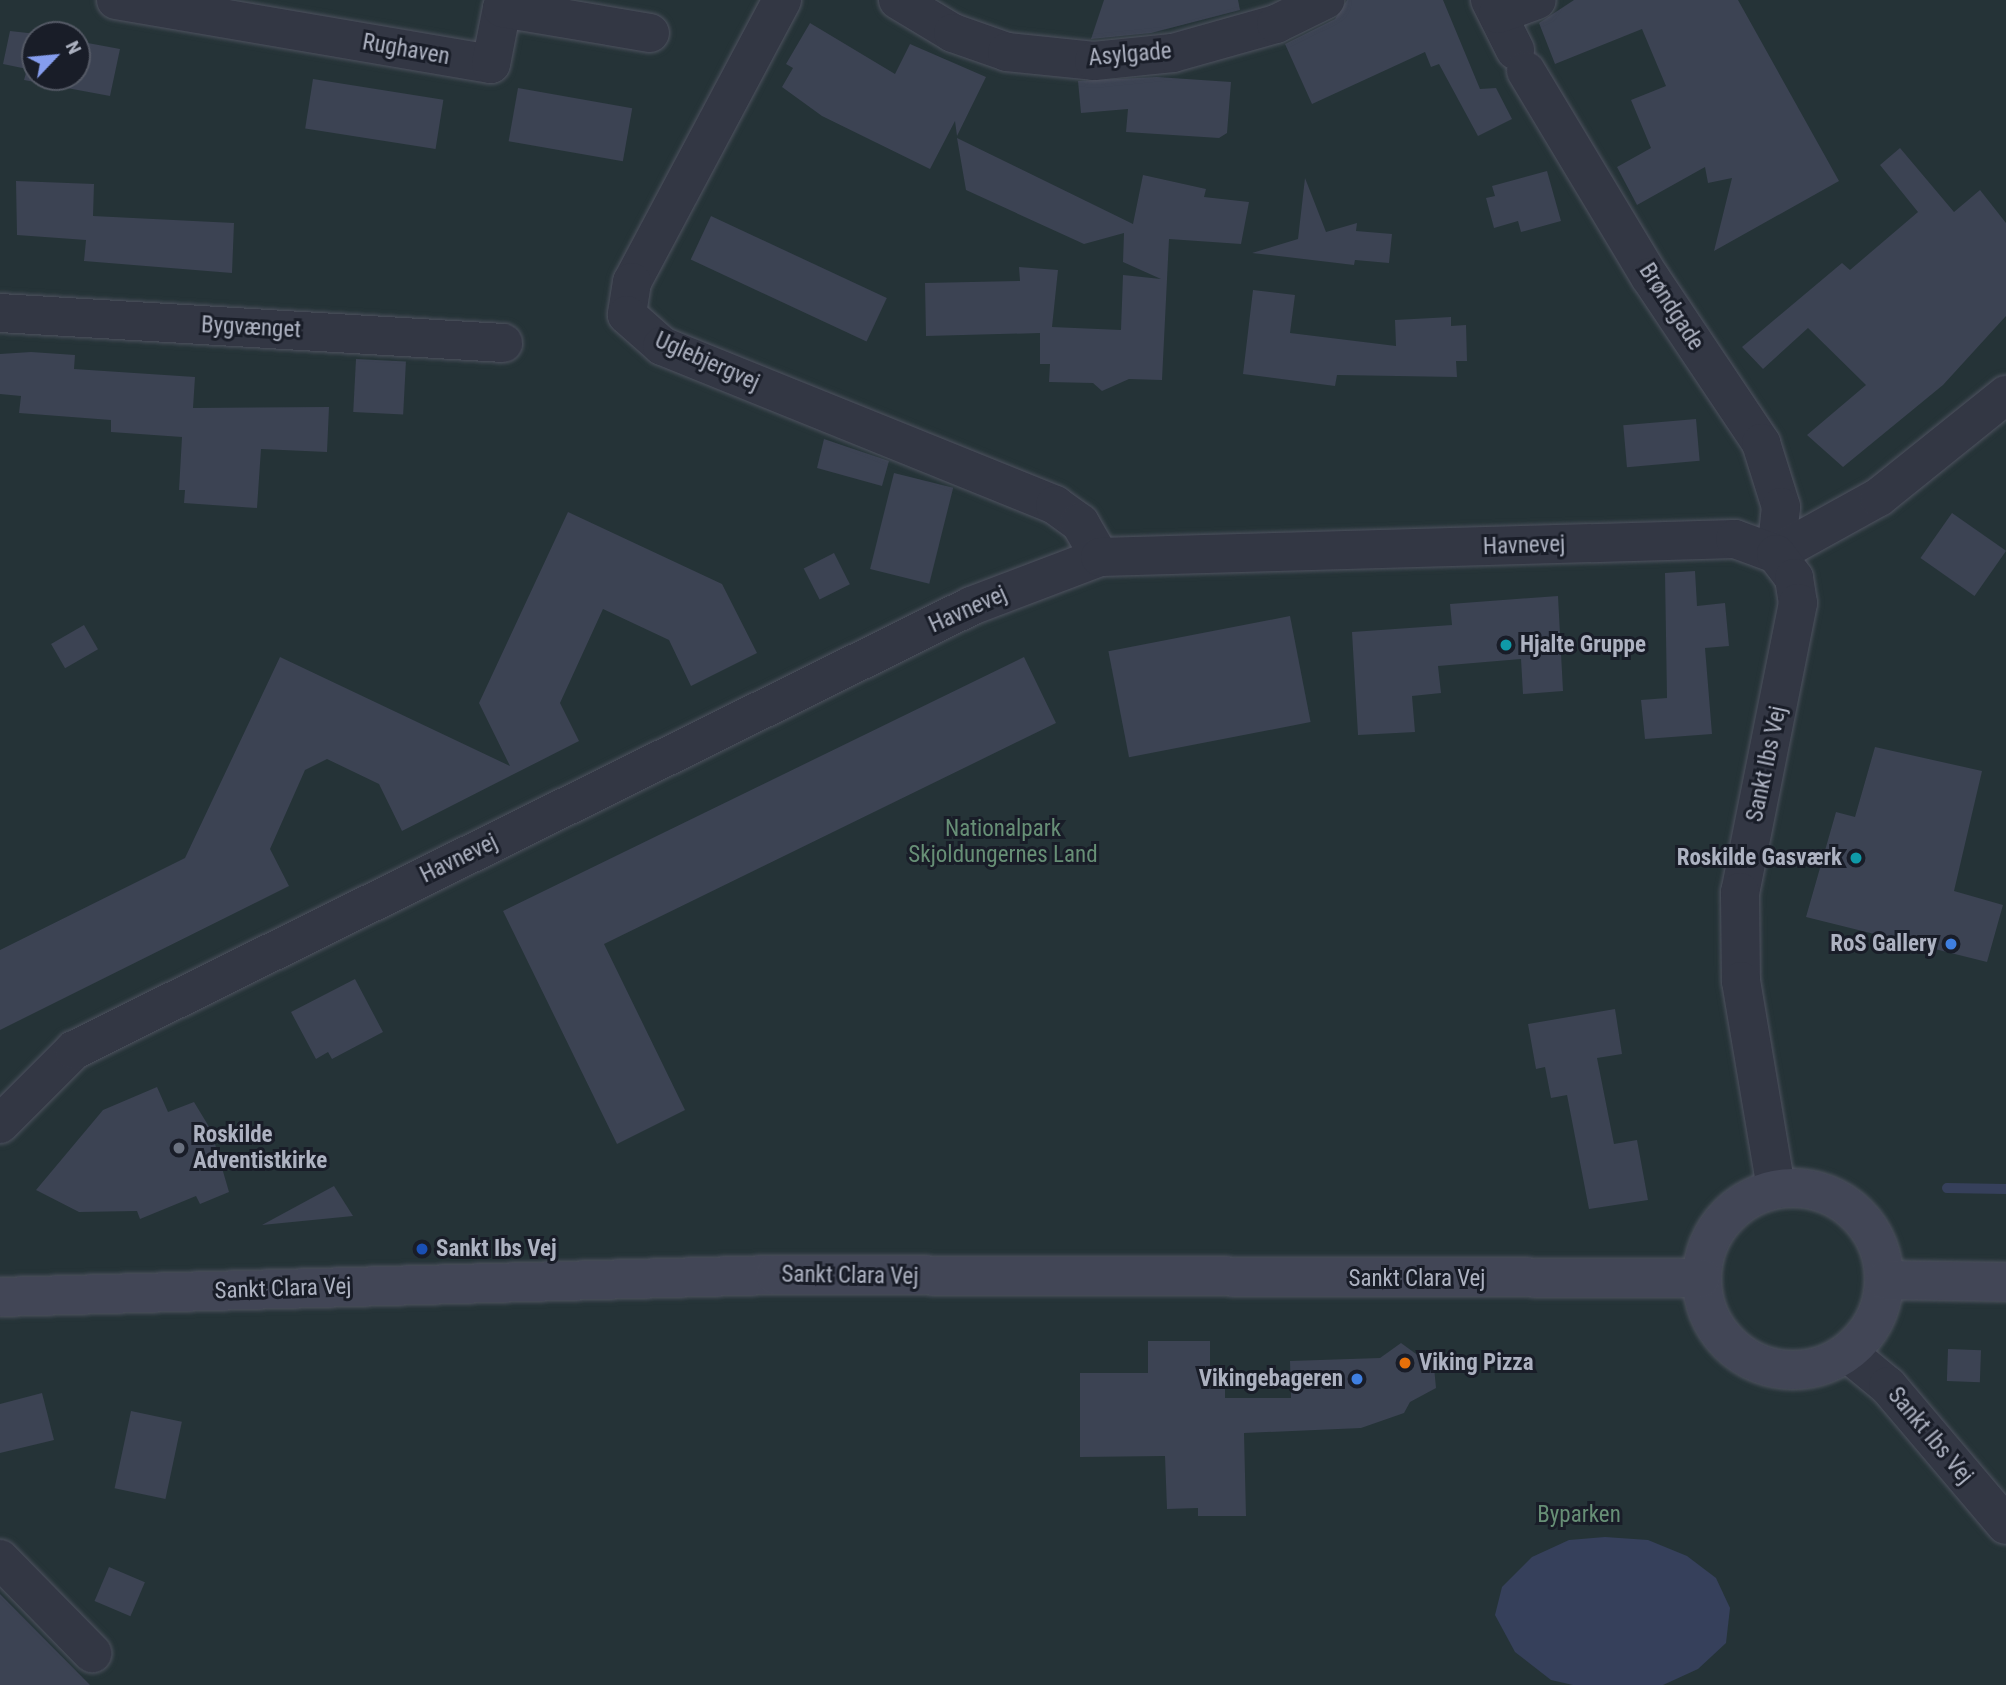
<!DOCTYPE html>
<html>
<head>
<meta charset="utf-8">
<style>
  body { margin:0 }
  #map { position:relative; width:2006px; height:1685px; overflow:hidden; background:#202533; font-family:"Roboto Condensed",sans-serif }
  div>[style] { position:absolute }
  .green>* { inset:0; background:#253337 }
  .water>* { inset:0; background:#36405b }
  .stream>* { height:10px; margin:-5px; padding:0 5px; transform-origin:5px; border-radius:5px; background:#36405b }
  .building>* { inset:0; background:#3c4353; transform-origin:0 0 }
  .roads { filter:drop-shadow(0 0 2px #4e525f) drop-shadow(0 0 2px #4e525f) }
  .street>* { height:38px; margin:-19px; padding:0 19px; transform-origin:19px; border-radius:19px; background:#333744 }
  .secondary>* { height:38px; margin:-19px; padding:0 19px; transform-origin:19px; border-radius:19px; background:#424656 }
  .secondary>.ring { margin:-19px; padding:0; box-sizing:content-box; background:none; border:38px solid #424656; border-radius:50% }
  .dots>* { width:19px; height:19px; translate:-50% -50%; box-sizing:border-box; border:4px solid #191d28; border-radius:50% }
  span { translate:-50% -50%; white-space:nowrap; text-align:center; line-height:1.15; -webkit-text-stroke:6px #191d28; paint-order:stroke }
  .street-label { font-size:23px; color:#adb2c1 }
  .poi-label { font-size:23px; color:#adb2c1; font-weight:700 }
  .left { translate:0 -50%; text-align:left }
  .right { translate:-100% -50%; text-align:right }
  .park-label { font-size:23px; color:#678f76 }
  .north { position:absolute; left:21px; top:21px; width:70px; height:70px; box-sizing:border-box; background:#191d28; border:2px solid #545965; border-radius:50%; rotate:64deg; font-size:19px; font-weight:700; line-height:28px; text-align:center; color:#adb2c1 }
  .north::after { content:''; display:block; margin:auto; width:24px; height:32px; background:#859dee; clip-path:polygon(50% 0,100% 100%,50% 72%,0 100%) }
</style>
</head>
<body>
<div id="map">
  <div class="green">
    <div style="clip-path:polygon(evenodd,0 0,2006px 0,2006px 1685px,0 1685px,0 0,35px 35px,77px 35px,77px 77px,35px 77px,35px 35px)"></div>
  </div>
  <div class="water">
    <div style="clip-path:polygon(1605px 1537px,1648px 1540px,1687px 1556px,1716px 1578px,1730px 1608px,1726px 1643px,1698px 1669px,1663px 1685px,1573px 1685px,1551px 1680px,1515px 1652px,1495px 1615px,1502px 1587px,1532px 1557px,1569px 1540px)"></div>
  </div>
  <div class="stream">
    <div style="left:1947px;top:1188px;width:59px;rotate:1deg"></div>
  </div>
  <div class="building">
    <div style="clip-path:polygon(1104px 0,1238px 0,1240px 10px,1151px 33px,1091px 39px)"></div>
    <div style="clip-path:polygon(1347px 0,1443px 0,1480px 89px,1496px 88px,1512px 119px,1478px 136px,1439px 64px,1431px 67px,1425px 52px,1312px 104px,1285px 44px,1335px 19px)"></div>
    <div style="clip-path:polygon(1574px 0,1738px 0,1839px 181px,1714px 251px,1732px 178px,1708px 183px,1705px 167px,1637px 205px,1617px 167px,1651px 148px,1631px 100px,1666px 86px,1642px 29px,1555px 64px,1539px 23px)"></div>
    <div style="clip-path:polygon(810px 23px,895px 74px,910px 44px,986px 77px,957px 136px,955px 121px,930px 169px,822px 116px,782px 87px,793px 68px,786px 64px)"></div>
    <div style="clip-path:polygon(10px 31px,46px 35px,35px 35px,35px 77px,77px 77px,77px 41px,120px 49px,110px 96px,24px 80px,27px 69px,3px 64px)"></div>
    <div style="clip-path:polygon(1157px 77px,1231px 82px,1227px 133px,1219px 138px,1126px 132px,1128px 109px,1081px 113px,1078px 81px)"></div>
    <div style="left:313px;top:79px;width:132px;height:50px;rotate:9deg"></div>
    <div style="left:518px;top:88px;width:116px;height:54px;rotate:10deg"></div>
    <div style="clip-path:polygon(957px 138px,1133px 224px,1143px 175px,1206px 189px,1204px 197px,1249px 202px,1241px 244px,1169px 239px,1162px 380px,1129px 379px,1102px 391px,1093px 383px,1049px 382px,1050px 364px,1040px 364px,1040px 333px,926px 336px,925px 283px,1020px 281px,1019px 267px,1058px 270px,1052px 327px,1121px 330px,1123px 275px,1161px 279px,1123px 262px,1124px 233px,1084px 244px,966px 190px)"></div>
    <div style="clip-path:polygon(1900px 148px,1954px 212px,1980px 190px,2006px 223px,2006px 316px,1943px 385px,1843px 467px,1807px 435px,1866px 385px,1808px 328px,1763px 369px,1742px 347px,1842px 263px,1850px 270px,1918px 212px,1880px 165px)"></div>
    <div style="clip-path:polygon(1547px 171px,1561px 221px,1521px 232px,1518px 221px,1494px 228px,1486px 198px,1495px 196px,1492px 186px)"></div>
    <div style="clip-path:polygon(1305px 178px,1326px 232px,1357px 223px,1356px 231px,1392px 234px,1389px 263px,1355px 260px,1354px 265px,1252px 253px,1298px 239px)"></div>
    <div style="clip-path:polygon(16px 181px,94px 184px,93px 216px,234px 223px,232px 273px,84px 261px,86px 240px,17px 235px)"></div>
    <div style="left:711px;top:216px;width:194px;height:48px;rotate:25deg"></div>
    <div style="clip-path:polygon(1253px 290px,1295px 295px,1290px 333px,1396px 346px,1395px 320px,1451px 317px,1451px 326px,1466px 325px,1467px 361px,1456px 361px,1457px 377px,1337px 375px,1335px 386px,1243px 374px)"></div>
    <div style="clip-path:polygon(31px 352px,75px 355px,74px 369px,195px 377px,193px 408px,329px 407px,327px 452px,261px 449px,257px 508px,184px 503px,185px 490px,179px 490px,182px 437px,111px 432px,111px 420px,19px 413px,21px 396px,0 394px,0 354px)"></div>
    <div style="left:356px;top:359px;width:50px;height:53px;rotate:3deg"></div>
    <div style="left:1696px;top:419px;width:42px;height:73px;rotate:85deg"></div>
    <div style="clip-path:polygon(824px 439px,889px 461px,882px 486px,817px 468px)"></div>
    <div style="left:894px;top:473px;width:61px;height:99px;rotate:14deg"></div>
    <div style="clip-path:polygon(568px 512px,722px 584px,757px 653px,691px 686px,669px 640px,603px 609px,560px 703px,579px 741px,402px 831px,379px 784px,327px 759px,305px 770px,270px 849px,289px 886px,0 1030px,0 950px,185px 858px,280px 657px,510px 766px,479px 703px)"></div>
    <div style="left:1952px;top:513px;width:66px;height:55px;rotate:35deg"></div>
    <div style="left:834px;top:553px;width:35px;height:34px;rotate:63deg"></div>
    <div style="clip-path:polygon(1695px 571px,1697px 606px,1725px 603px,1729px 646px,1705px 648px,1712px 734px,1645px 739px,1641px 700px,1667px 698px,1665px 573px)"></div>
    <div style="clip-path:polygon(1558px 596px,1563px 691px,1523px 694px,1521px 659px,1438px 666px,1441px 693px,1412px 696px,1415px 732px,1358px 735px,1352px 632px,1452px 625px,1450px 604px)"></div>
    <div style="left:1290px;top:616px;width:108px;height:185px;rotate:79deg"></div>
    <div style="left:84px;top:625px;width:28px;height:38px;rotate:60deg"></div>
    <div style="clip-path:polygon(1024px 657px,1056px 723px,604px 944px,685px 1110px,617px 1144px,503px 911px)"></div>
    <div style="clip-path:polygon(1875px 747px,1982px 771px,1954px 891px,2003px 905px,1987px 962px,1806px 917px,1836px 812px,1855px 817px)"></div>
    <div style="clip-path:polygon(355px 979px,383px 1032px,332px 1059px,328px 1052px,316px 1059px,291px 1012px)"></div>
    <div style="clip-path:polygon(1615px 1009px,1622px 1054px,1597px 1058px,1614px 1144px,1637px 1140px,1648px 1200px,1589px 1209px,1567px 1095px,1551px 1098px,1545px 1067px,1536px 1069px,1528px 1024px)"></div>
    <div style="clip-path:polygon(157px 1087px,168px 1112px,194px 1102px,211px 1130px,229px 1192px,200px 1204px,196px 1196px,140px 1219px,137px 1211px,79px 1212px,36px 1190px,103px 1110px)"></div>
    <div style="clip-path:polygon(334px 1186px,353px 1216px,262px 1225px)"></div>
    <div style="clip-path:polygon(1148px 1341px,1210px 1341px,1210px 1382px,1225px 1382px,1225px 1398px,1291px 1398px,1290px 1361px,1380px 1358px,1401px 1343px,1434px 1367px,1436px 1388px,1410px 1402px,1404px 1413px,1361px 1428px,1244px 1433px,1246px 1516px,1198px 1516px,1198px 1508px,1167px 1509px,1165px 1456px,1080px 1457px,1080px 1373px,1148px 1373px)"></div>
    <div style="left:1948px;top:1349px;width:33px;height:32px;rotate:2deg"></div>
    <div style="clip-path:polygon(42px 1393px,54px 1440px,0 1453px,0 1404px)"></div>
    <div style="left:131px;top:1411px;width:52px;height:79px;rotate:12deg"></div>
    <div style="left:109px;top:1567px;width:39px;height:37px;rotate:23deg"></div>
    <div style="clip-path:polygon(0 1594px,90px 1685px,0 1685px)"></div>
  </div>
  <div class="roads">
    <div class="street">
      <div style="left:116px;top:0;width:380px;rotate:9.7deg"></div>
      <div style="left:491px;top:64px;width:57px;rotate:-78.9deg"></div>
      <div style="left:502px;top:8px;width:150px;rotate:9.6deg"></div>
      <div style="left:782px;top:0;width:319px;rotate:118deg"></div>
      <div style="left:632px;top:282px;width:33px;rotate:99deg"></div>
      <div style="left:627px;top:315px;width:47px;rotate:41.5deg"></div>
      <div style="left:662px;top:346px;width:424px;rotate:22deg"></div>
      <div style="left:1055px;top:505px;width:31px;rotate:36deg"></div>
      <div style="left:1080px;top:523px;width:39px;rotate:60deg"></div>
      <div style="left:898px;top:0;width:64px;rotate:31deg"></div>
      <div style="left:953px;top:33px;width:57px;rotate:19.4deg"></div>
      <div style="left:1007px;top:52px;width:87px;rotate:5.9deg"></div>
      <div style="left:1094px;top:61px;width:79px;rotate:-5.8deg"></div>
      <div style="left:1173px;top:53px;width:107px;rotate:-15.7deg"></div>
      <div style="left:1276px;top:24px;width:55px;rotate:-26.1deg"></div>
      <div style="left:1490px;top:0;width:56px;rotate:63.4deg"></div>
      <div style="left:1498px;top:14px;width:41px;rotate:-19.7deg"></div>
      <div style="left:1526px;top:71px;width:240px;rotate:59deg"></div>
      <div style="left:1650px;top:277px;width:200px;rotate:56.2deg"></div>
      <div style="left:1761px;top:443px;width:67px;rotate:72.6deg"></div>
      <div style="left:1781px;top:507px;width:47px;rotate:96.1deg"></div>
      <div style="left:0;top:313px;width:504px;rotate:3.41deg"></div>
      <div style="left:1776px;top:554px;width:118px;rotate:-29deg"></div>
      <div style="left:1879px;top:497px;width:163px;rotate:-38.8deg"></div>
      <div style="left:0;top:1124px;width:105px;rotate:-45deg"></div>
      <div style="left:74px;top:1050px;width:1001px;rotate:-26.33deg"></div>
      <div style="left:971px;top:606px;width:138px;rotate:-20.8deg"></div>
      <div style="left:1100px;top:557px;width:635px;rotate:-1.62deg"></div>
      <div style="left:1735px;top:539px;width:44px;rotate:20.1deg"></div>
      <div style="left:1776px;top:554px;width:30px;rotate:53deg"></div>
      <div style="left:1794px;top:578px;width:25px;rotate:81deg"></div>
      <div style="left:1798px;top:603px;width:295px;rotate:101.3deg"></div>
      <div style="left:1740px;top:892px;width:89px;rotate:89.4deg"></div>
      <div style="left:1741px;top:981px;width:211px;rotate:80.4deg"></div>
      <div style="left:1848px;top:1353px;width:52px;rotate:39.5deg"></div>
      <div style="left:1888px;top:1386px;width:182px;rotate:49.7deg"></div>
      <div style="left:0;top:1559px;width:132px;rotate:45.6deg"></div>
    </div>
    <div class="secondary">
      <div class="ring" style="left:1702px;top:1188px;width:144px;height:144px"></div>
      <div style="left:1885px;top:1280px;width:121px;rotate:0.9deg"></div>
      <div style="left:0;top:1297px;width:775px;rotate:-1.63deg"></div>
      <div style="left:775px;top:1275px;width:926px;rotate:0.19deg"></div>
    </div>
  </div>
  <div class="dots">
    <div style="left:1506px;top:645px;background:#0f9aa8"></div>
    <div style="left:1856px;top:858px;background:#0f9aa8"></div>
    <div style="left:1951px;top:944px;background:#3f7fe0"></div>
    <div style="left:179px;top:1148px;background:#6b7280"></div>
    <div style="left:422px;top:1249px;background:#1a4fb4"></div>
    <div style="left:1405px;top:1363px;background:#e8710a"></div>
    <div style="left:1357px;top:1379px;background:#3f7fe0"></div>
  </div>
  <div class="street-label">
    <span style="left:406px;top:50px;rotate:10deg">Rughaven</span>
    <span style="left:1130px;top:55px;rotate:-5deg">Asylgade</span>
    <span style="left:1671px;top:307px;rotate:57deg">Brøndgade</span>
    <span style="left:251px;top:328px;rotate:3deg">Bygvænget</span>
    <span style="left:707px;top:362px;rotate:24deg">Uglebjergvej</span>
    <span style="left:1524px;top:546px;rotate:-2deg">Havnevej</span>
    <span style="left:968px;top:610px;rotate:-24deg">Havnevej</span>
    <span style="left:1767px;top:764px;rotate:-78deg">Sankt Ibs Vej</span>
    <span style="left:459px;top:859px;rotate:-26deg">Havnevej</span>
    <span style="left:850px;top:1276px;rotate:1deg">Sankt Clara Vej</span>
    <span style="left:1417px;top:1279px">Sankt Clara Vej</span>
    <span style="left:283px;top:1289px;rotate:-2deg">Sankt Clara Vej</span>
    <span style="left:1930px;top:1436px;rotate:50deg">Sankt Ibs Vej</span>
  </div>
  <div class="poi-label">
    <span class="left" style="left:1520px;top:645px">Hjalte Gruppe</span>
    <span class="right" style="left:1842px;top:858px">Roskilde Gasværk</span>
    <span class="right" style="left:1937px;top:944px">RoS Gallery</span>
    <span class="left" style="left:193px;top:1148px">Roskilde<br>Adventistkirke</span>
    <span class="left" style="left:436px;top:1249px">Sankt Ibs Vej</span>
    <span class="left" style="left:1419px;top:1363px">Viking Pizza</span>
    <span class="right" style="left:1343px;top:1379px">Vikingebageren</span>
  </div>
  <div class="park-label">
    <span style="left:1003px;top:842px">Nationalpark<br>Skjoldungernes Land</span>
    <span style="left:1579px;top:1515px">Byparken</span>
  </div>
  <div class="north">N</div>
</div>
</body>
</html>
